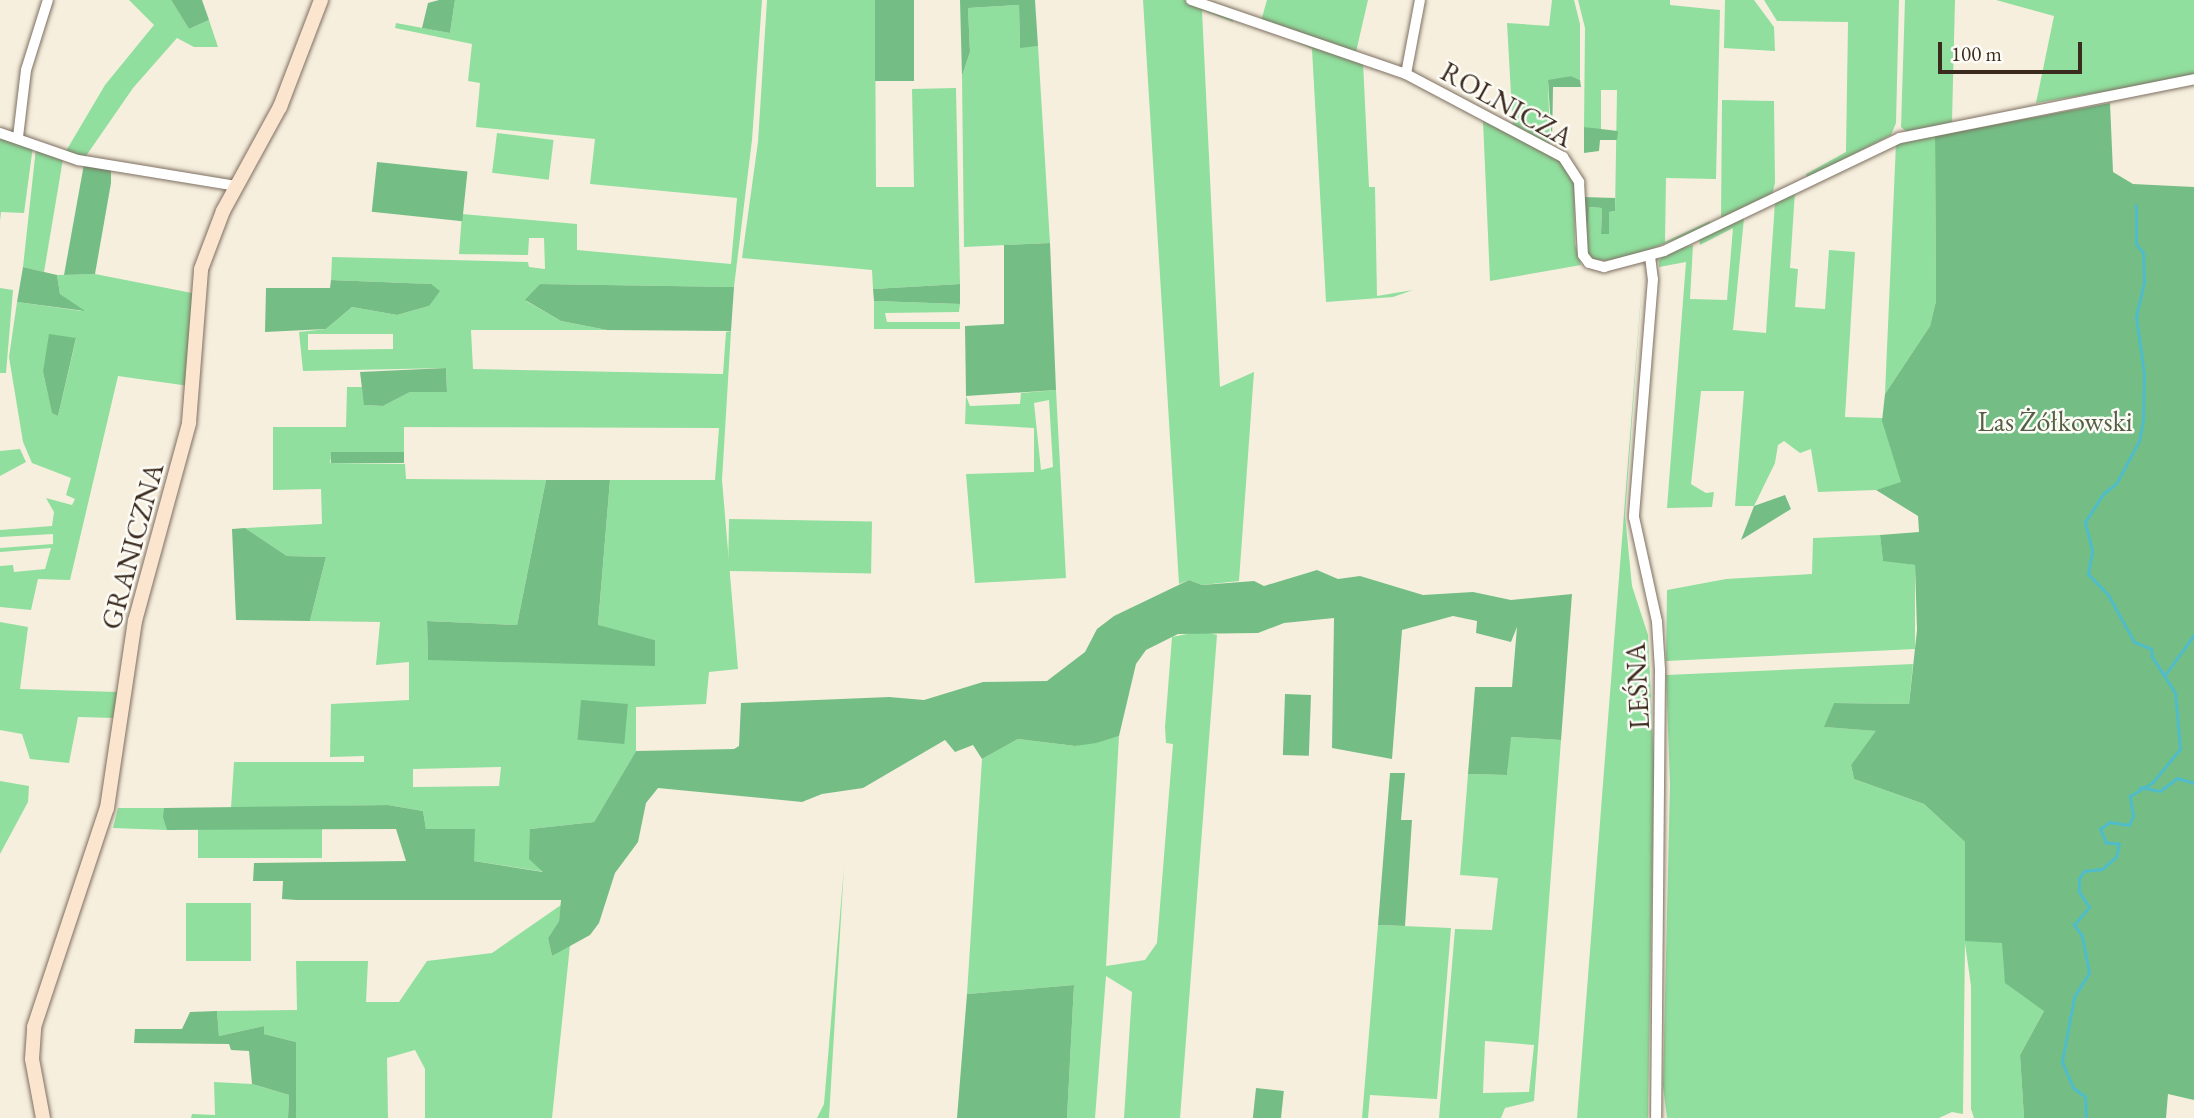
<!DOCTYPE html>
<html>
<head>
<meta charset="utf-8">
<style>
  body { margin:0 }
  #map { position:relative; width:2194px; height:1118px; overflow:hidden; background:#f7efde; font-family:"EB Garamond",serif }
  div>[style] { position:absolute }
  .green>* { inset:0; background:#90df9e; transform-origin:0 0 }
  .forest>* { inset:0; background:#74be85; transform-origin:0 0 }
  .stream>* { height:2.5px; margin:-1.25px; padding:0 1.25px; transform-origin:1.25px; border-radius:1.25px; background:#50bcca }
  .roads { filter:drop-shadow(0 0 2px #7d6f61) drop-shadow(0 0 2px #7d6f61) }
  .street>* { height:10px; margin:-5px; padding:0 5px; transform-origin:5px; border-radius:5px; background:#fff }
  .secondary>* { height:14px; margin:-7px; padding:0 7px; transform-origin:7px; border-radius:7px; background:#fce5cf }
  span { translate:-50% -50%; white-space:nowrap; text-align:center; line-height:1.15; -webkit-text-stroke:5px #fdfcf7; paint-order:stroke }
  .street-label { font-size:28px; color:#3b2a1e }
  .park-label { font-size:28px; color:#546044 }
  .scale { position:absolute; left:1938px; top:42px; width:144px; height:32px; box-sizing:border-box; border:4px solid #3b2a1e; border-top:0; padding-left:9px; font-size:21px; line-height:24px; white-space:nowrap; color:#3b2a1e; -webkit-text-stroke:5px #fdfcf7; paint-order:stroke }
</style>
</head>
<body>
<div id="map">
  <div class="green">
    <div style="clip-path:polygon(129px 0,171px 0,189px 29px,209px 20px,218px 47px,194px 47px,177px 38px,133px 88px,86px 156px,71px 154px,66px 151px,105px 85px,154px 25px)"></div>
    <div style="clip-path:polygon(evenodd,455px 0,762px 0,752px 140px,734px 287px,540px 284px,526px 301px,561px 321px,607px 330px,471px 330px,473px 369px,723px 374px,726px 332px,731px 331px,722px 480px,738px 669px,709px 672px,706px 704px,636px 707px,636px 751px,594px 822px,530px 829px,545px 872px,474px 861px,426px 829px,423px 811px,388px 805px,231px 808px,234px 762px,364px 762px,364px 756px,330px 757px,331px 704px,409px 700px,409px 662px,376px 665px,380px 622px,310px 621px,326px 557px,287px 556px,245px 528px,322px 524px,321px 489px,273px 490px,273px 427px,346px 427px,347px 387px,362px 387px,365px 405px,383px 406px,410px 392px,447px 391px,446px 368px,303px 371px,299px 332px,326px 329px,352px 307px,397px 315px,429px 306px,431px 284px,331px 280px,332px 257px,528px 262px,529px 267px,545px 269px,544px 238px,529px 238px,528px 255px,459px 254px,462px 214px,577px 224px,577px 250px,731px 264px,737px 198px,590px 184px,595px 139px,476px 127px,480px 83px,468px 81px,472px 44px,395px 28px,396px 23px,450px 33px,455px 0,308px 334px,393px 334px,393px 349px,308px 350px,308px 334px,455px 0,404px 427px,719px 428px,715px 480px,610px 480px,598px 626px,655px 640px,428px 660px,427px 621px,517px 625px,546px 480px,406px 479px,405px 464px,330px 463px,332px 452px,404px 452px,404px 427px,455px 0,501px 767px,499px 786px,413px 787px,413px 769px,501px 767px)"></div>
    <div style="clip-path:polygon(767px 0,875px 0,876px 187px,914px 187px,912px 89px,956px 88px,960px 284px,873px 289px,872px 270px,742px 258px,758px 142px)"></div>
    <div style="clip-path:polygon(1143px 0,1185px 0,1233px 17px,1233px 22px,1202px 10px,1220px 387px,1254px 372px,1239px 581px,1202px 585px,1189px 580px,1179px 584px)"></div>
    <div style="clip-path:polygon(1267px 0,1368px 0,1356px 52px,1261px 21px)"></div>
    <div style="clip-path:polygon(1552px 0,1574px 0,1580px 24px,1580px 80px,1571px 76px,1548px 81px,1550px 145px,1513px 130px,1507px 23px,1549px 26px)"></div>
    <div style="clip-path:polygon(1578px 0,1670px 0,1670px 5px,1720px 10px,1716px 179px,1666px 178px,1665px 242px,1710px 221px,1710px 225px,1622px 261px,1595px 260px,1585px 251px,1583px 235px,1587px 235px,1588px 207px,1602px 208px,1601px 233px,1609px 212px,1615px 211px,1617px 90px,1601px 90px,1601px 131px,1584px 127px,1585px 28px)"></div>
    <div style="clip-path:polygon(1725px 0,1754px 0,1774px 27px,1775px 51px,1724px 48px)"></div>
    <div style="clip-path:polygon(1764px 0,1899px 0,1896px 123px,1891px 135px,1807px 178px,1806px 174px,1846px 152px,1848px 22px,1777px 21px)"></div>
    <div style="clip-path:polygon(1905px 0,1955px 0,1952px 122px,1907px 132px,1901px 127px)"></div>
    <div style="clip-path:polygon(1996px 0,2194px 0,2194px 77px,2036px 103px,2054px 16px)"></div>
    <div style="clip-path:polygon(1019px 5px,1020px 47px,1038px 46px,1050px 243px,964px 247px,962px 76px,970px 52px,968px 8px)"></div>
    <div style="clip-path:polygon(1271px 30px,1363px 62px,1369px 187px,1375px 187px,1377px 296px,1413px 290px,1393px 297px,1326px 302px,1312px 49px)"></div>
    <div style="clip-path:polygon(1722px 100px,1774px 101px,1775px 183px,1772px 195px,1721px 219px)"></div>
    <div style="clip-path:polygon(1483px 121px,1560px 159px,1574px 182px,1575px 244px,1581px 265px,1490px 281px)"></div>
    <div style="left:497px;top:133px;width:57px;height:40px;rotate:7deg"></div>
    <div style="clip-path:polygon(0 134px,33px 146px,24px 213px,1px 212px,0 221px)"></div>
    <div style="clip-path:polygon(1935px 136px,1936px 301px,1930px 326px,1885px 394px,1896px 143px)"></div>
    <div style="clip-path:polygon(36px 148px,63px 159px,44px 272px,23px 267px)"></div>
    <div style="clip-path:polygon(1795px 191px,1790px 268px,1798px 269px,1795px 307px,1825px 309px,1829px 250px,1855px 252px,1845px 417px,1883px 418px,1902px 483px,1876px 490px,1818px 492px,1811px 449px,1800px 453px,1784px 441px,1778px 445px,1775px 463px,1754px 506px,1735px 506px,1744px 391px,1701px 391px,1691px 484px,1706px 493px,1714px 492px,1712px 507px,1667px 508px,1686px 262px,1659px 267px,1659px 260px,1669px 251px,1693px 245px,1690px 299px,1727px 300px,1733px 228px,1700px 245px,1699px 239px,1744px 218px,1733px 330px,1766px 333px,1775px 202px)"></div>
    <div style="clip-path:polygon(1643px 269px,1625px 515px,1632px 586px,1648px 635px,1654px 763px,1648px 1118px,1577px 1118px)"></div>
    <div style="clip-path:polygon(evenodd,95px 274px,192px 293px,189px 386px,118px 376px,70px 580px,38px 579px,31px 610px,0 607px,0 566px,13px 565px,14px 572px,45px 569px,51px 548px,0 552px,0 548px,53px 544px,53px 534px,0 537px,0 530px,52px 526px,54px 512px,46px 498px,72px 505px,75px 499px,66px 495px,71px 478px,32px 463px,23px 442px,9px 357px,17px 302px,82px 311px,60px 294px,57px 275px,95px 274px,76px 338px,76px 339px,58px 416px,52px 412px,43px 372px,76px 338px)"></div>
    <div style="clip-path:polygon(0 288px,13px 290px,6px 373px,0 373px)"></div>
    <div style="clip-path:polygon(874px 301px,960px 304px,959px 312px,885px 313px,887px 322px,960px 322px,960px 329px,874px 329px)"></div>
    <div style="clip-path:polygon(evenodd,1056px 390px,1066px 578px,975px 583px,966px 474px,1034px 472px,1034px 428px,965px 424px,966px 396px,970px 406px,1020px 404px,1021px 393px,1056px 390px,1049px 400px,1053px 467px,1041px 470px,1034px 403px,1049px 400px)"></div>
    <div style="clip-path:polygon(20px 449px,26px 462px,0 476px,0 451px)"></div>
    <div style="left:729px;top:519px;width:143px;height:52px;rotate:1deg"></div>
    <div style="clip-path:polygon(1880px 535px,1883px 560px,1915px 565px,1915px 649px,1666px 661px,1667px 590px,1726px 579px,1812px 574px,1813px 538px)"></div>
    <div style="clip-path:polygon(0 622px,28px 627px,20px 689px,118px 692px,115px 718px,78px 717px,69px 763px,30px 759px,22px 734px,0 730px)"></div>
    <div style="clip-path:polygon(1202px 631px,1217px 635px,1180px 1118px,1124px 1118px,1132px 992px,1106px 976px,1095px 1118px,1067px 1118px,1074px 985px,967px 994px,982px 759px,1018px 739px,1075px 746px,1119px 736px,1106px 966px,1145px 960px,1157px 943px,1173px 744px,1166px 743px,1165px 727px,1172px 637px)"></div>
    <div style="clip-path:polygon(1913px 664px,1909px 704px,1834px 703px,1825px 727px,1877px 731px,1851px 765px,1854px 779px,1924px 804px,1965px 842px,1967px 879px,2044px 1011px,2020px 1055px,2024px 1118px,1974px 1118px,1971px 1109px,1971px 986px,1965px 943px,1963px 1114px,1952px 1112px,1939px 1118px,1667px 1118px,1663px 1086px,1670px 784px,1666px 675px)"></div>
    <div style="clip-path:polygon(evenodd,1510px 737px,1561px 740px,1534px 1101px,1505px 1108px,1501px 1118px,1439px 1118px,1455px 929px,1492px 930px,1498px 878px,1460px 875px,1468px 774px,1507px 775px,1510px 737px,1485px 1041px,1534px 1045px,1529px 1092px,1483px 1093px,1485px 1041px)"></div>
    <div style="clip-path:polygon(0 781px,29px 786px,28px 802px,0 854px)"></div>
    <div style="clip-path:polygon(118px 808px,164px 808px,167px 830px,113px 828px)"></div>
    <div style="left:322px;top:828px;width:30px;height:124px;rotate:90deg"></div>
    <div style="clip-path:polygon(844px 867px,829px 1118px,817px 1118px,824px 1104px)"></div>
    <div style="left:186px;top:903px;width:65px;height:58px"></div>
    <div style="clip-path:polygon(561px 905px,559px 921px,548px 938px,552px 956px,570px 945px,552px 1118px,425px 1118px,425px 1069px,415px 1050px,387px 1058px,388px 1118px,296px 1118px,296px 1042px,264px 1034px,264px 1026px,219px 1036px,217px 1011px,297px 1010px,296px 961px,368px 961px,366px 1002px,399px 1002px,427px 961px,492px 953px)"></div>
    <div style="clip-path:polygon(1378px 925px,1451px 928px,1437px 1099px,1370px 1095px,1368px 1118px,1362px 1118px)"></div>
    <div style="clip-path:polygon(214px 1082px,252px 1084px,289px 1095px,288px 1118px,191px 1118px,192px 1114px,215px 1115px)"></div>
  </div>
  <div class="forest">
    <div style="clip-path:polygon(171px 0,202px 0,209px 20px,189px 29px)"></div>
    <div style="clip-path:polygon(439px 0,455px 0,450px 33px,422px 28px,428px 3px)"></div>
    <div style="left:875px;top:0;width:39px;height:81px"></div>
    <div style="clip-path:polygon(960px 0,1035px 0,1038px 46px,1020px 48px,1019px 5px,968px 8px,970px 52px,962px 76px)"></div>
    <div style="clip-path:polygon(1571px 76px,1580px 80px,1581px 87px,1553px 87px,1552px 146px,1548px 80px)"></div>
    <div style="clip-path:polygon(2110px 103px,2113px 172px,2133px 184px,2194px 187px,2194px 1100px,2168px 1094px,2166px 1118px,2024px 1118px,2020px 1055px,2044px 1011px,2005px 983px,2002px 943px,1965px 941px,1965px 842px,1924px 804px,1854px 779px,1851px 765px,1876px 731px,1824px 727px,1834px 703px,1909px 704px,1917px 630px,1915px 565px,1883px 561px,1880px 535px,1919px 532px,1918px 516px,1876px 490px,1901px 482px,1882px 421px,1885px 394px,1930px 326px,1936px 301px,1935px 136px)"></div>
    <div style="clip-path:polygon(1584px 127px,1618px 131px,1617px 140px,1600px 140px,1599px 151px,1584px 153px)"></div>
    <div style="left:377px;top:162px;width:91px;height:50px;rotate:6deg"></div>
    <div style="clip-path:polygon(84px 164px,111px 170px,111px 183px,95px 274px,64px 275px)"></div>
    <div style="clip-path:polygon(1583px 197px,1615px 198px,1615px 211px,1609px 212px,1609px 234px,1601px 234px,1602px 208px,1589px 207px,1587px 235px,1583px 235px)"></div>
    <div style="clip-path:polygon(1050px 243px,1056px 390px,966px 396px,965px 326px,1004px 324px,1004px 245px)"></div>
    <div style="clip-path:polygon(23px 267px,57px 275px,60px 294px,85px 311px,17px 302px)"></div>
    <div style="clip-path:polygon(331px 280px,431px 284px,440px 291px,429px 306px,397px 315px,352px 307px,326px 329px,265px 332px,266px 288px,330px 288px)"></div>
    <div style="clip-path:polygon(540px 284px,734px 287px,731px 331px,607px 330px,561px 321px,525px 300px)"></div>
    <div style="clip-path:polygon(960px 284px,960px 304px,874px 301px,873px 289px)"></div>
    <div style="clip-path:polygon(49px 334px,76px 338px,58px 416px,52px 413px,43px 372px)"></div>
    <div style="clip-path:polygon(446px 368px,447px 392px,410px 392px,383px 406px,364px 405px,360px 372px)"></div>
    <div style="left:331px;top:452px;width:73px;height:11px"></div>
    <div style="clip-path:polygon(546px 480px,610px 480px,598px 625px,655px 640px,655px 666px,428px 660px,427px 621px,517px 625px)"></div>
    <div style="clip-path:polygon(1785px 495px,1791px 509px,1741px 540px,1754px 506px)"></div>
    <div style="clip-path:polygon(245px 528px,287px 556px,326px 557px,310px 621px,236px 620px,232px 529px)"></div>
    <div style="clip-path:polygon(1317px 570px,1338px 579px,1360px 576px,1423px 595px,1473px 592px,1511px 600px,1572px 594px,1561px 740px,1511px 737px,1507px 775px,1468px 774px,1475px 687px,1512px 687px,1517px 627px,1511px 642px,1476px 633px,1477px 621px,1453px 616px,1402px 630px,1392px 759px,1332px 748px,1334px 618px,1284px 623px,1258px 633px,1178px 634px,1146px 650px,1136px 664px,1119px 736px,1096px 743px,1075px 746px,1018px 739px,982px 759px,973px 745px,955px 752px,945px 740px,863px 788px,822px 794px,802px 802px,658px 788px,646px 803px,638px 842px,615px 873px,599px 923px,590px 935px,552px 956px,548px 938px,559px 921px,561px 900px,297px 900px,282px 899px,283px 881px,253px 881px,254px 863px,406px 861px,396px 829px,167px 830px,163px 817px,164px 808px,388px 805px,423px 811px,426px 829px,475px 829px,474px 861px,543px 872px,529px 859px,530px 829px,594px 822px,636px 751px,734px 749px,739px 746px,741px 703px,889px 697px,924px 700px,983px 682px,1047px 681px,1085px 652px,1097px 629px,1114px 616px,1189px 580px,1202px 585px,1254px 581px,1264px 586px)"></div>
    <div style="left:1285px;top:694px;width:26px;height:61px;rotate:2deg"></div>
    <div style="left:581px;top:700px;width:47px;height:40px;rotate:5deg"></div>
    <div style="clip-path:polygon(1390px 773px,1405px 773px,1401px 820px,1412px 820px,1405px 926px,1378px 925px)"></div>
    <div style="clip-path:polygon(1074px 985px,1067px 1118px,957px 1118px,967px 994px)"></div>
    <div style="clip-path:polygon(217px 1011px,219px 1036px,264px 1026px,264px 1034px,296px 1042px,296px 1118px,288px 1118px,289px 1095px,252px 1084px,249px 1051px,231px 1050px,229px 1044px,134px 1043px,135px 1029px,182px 1029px,190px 1012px)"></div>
    <div style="left:1256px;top:1088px;width:28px;height:30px;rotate:6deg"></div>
  </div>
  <div class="stream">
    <div style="left:2165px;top:675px;width:49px;rotate:-54.1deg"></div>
    <div style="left:2140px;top:787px;width:20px;rotate:11deg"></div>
    <div style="left:2160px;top:791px;width:21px;rotate:-37deg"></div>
    <div style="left:2177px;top:778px;width:18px;rotate:16deg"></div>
    <div style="left:2086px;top:1118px;width:21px;rotate:-93deg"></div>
    <div style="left:2085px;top:1097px;width:15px;rotate:-143deg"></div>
    <div style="left:2073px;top:1088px;width:28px;rotate:-113deg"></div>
    <div style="left:2062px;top:1062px;width:66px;rotate:-79.5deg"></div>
    <div style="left:2074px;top:997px;width:28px;rotate:-58deg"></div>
    <div style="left:2089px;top:973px;width:38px;rotate:-101deg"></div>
    <div style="left:2082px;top:936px;width:14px;rotate:-126deg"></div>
    <div style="left:2074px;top:925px;width:23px;rotate:-50deg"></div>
    <div style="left:2089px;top:907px;width:18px;rotate:-124deg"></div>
    <div style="left:2079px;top:892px;width:13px;rotate:-90deg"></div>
    <div style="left:2079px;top:879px;width:9px;rotate:-58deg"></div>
    <div style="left:2084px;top:871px;width:18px;rotate:-6deg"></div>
    <div style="left:2102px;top:869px;width:18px;rotate:-41deg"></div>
    <div style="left:2116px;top:857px;width:13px;rotate:-77deg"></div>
    <div style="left:2119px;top:844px;width:13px;rotate:-176deg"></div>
    <div style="left:2106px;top:843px;width:15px;rotate:-113deg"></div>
    <div style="left:2100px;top:829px;width:12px;rotate:-35deg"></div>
    <div style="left:2110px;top:822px;width:19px;rotate:9deg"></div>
    <div style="left:2129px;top:825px;width:10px;rotate:-66deg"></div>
    <div style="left:2133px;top:816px;width:20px;rotate:-99deg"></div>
    <div style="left:2130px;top:796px;width:27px;rotate:-31deg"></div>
    <div style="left:2153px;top:782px;width:43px;rotate:-50.7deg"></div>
    <div style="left:2180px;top:749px;width:56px;rotate:-95.1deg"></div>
    <div style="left:2175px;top:693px;width:43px;rotate:-122.6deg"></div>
    <div style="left:2152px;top:657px;width:8px;rotate:-97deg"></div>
    <div style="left:2151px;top:649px;width:18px;rotate:-158deg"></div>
    <div style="left:2134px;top:642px;width:54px;rotate:-119deg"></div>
    <div style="left:2108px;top:595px;width:29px;rotate:-134deg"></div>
    <div style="left:2088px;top:574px;width:23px;rotate:-80deg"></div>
    <div style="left:2092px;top:551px;width:30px;rotate:-104deg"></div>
    <div style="left:2085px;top:522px;width:35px;rotate:-57deg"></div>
    <div style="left:2104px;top:493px;width:15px;rotate:-37deg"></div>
    <div style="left:2116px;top:484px;width:49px;rotate:-61.9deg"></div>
    <div style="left:2139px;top:441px;width:20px;rotate:-79deg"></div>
    <div style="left:2143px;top:421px;width:47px;rotate:-88.8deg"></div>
    <div style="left:2144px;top:374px;width:58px;rotate:-98deg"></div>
    <div style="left:2136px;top:317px;width:37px;rotate:-77deg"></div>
    <div style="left:2144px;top:281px;width:28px;rotate:-92deg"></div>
    <div style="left:2143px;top:253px;width:11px;rotate:-128deg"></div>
    <div style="left:2136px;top:244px;width:38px;rotate:-90deg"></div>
  </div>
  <div class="roads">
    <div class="street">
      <div style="left:1191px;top:0;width:227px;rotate:19deg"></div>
      <div style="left:1406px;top:74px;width:178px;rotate:27.9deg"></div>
      <div style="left:1563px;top:157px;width:30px;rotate:57deg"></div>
      <div style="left:1579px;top:182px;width:73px;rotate:86.9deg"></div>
      <div style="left:1583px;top:255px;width:10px;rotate:53deg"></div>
      <div style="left:1589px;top:263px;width:16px;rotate:15deg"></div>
      <div style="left:1604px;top:267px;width:62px;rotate:-14.9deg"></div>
      <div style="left:1664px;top:251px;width:262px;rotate:-25.6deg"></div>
      <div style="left:1900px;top:138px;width:300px;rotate:-11.3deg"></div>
      <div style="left:1406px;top:74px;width:75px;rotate:-79.3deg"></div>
      <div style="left:0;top:133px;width:83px;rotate:19.1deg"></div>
      <div style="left:78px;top:160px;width:160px;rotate:9.3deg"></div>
      <div style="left:18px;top:137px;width:67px;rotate:-83.2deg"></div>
      <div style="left:26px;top:70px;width:73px;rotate:-72.6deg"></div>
      <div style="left:1650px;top:256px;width:23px;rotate:83deg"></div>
      <div style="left:1653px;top:279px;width:239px;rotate:94.6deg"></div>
      <div style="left:1634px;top:517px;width:107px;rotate:77.6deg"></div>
      <div style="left:1657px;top:622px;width:48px;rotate:86.4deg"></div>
      <div style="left:1660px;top:670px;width:448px;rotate:90.5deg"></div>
    </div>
    <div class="secondary">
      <div style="left:43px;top:1118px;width:60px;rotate:-100.6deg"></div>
      <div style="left:32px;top:1059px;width:32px;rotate:-86deg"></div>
      <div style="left:34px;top:1027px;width:231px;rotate:-71.6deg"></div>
      <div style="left:107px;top:808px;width:189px;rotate:-81.5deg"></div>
      <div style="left:135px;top:621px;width:205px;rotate:-74.7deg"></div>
      <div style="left:189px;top:423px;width:154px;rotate:-85.5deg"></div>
      <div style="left:201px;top:269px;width:62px;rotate:-69.2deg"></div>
      <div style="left:223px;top:211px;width:119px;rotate:-61.3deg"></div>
      <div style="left:280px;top:107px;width:115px;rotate:-69deg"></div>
    </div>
  </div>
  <div class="street-label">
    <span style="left:1507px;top:104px;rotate:29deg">ROLNICZA</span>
    <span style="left:132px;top:546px;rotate:-75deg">GRANICZNA</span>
    <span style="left:1637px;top:686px;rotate:-93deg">LEŚNA</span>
  </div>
  <div class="park-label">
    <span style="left:2055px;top:421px">Las Żółkowski</span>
  </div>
  <div class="scale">100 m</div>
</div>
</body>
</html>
